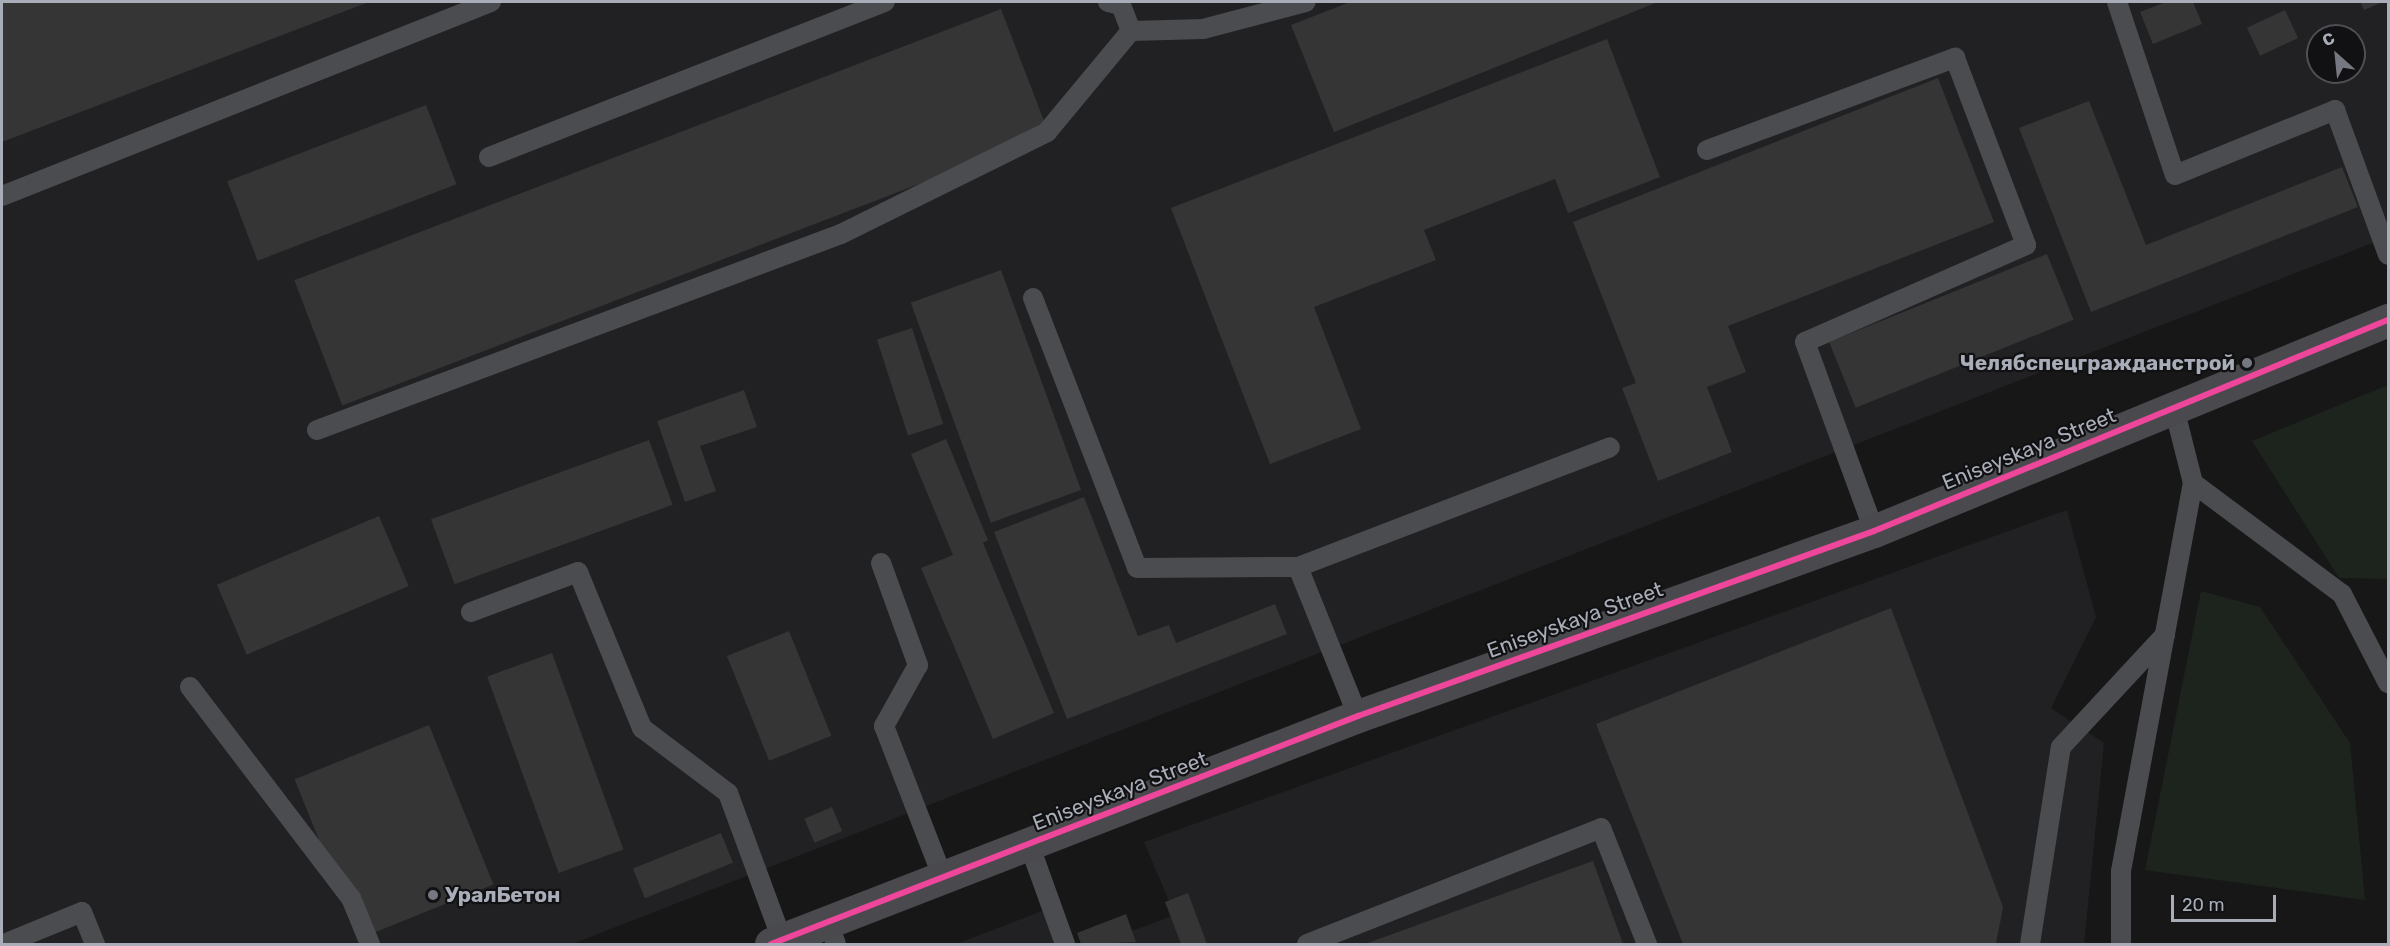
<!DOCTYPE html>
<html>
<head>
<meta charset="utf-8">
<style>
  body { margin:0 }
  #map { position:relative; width:2390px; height:946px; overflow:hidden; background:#171717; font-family:Rubik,sans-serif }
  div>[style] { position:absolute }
  .built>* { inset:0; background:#212123 }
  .green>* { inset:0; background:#1d241e }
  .building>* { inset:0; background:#353536; transform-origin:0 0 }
  .lane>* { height:20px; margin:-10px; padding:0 10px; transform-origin:10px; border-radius:10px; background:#4b4c50 }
  .secondary>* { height:33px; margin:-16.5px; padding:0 16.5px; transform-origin:16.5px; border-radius:16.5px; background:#4a4a4e }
  .cycleway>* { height:6px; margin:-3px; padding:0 3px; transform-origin:3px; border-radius:3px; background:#ed469a }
  .dots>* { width:16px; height:16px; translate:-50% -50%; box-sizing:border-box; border:3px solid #111113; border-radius:50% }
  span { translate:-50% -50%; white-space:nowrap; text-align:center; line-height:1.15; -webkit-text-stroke:4.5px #111113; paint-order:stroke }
  .poi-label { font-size:21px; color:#a8adb8; font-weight:700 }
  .right { translate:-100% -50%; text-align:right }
  .left { translate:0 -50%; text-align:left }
  .street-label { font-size:21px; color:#a8adb8 }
  .frame { position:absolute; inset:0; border:3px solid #a8adb8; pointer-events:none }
  .north { position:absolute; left:2306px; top:24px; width:60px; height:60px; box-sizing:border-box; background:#111113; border:2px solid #4d4f55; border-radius:50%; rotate:333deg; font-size:16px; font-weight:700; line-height:24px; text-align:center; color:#a8adb8 }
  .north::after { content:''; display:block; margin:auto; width:21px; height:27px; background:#757880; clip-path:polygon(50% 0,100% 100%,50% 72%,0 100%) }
  .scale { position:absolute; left:2171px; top:895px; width:105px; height:27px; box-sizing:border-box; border:3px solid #a8adb8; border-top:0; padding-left:8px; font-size:18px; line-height:21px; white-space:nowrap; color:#a8adb8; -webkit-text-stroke:4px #111113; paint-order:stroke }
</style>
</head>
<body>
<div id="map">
  <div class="built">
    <div style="clip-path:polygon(evenodd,2px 2px,2388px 2px,2388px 237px,572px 944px,2px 944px,2px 2px,2318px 36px,2354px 36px,2354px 72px,2318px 72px,2318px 36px)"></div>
    <div style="clip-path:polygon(2067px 510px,2096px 617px,2051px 708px,2104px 743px,2084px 944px,1097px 944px,1175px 915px,1144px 842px)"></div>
    <div style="clip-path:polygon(1060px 904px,1076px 944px,956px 944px)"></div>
  </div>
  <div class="green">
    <div style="clip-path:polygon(2388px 385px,2388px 579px,2339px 578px,2252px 441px)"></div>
    <div style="clip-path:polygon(2201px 591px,2260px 607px,2350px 743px,2365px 900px,2145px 870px)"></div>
  </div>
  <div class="building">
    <div style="clip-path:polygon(2px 2px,369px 2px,2px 142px)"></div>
    <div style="clip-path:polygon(1350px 2px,1658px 2px,1334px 132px,1291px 25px)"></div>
    <div style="clip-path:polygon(2166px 2px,2193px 2px,2202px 24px,2153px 44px,2140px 12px)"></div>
    <div style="clip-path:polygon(2360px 2px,2383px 2px,2364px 10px)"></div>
    <div style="left:1001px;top:9px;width:134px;height:757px;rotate:69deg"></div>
    <div style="left:2285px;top:10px;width:31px;height:42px;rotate:65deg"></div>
    <div style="clip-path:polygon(1607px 39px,1660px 177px,1568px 213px,1555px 179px,1424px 230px,1436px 260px,1314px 307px,1361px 429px,1270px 464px,1171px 208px)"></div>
    <div style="clip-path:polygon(1938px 78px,1994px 222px,1728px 326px,1746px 372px,1707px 387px,1732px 452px,1658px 481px,1622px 388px,1636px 383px,1573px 222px)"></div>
    <div style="clip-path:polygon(2089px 101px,2146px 245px,2342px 167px,2358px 207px,2091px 312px,2019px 128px)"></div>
    <div style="left:426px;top:105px;width:85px;height:213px;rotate:69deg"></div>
    <div style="left:2047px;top:254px;width:71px;height:235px;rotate:68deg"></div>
    <div style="left:1001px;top:270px;width:234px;height:96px;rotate:70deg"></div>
    <div style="left:912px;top:328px;width:101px;height:37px;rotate:72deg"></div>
    <div style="clip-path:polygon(744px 390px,757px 427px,700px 446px,716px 491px,685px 502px,657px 421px)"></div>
    <div style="clip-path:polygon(946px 439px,988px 540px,983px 543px,1054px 713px,993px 739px,921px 568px,953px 555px,911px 454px)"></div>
    <div style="left:649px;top:440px;width:69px;height:232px;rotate:70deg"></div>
    <div style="clip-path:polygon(1084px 497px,1138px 636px,1169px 625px,1176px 643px,1275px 604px,1287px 634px,1067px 719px,994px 532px)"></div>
    <div style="left:379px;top:516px;width:76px;height:176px;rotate:67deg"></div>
    <div style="clip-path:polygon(1891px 608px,2003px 907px,1996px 944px,1683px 944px,1596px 724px)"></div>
    <div style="left:789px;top:631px;width:113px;height:67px;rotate:68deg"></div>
    <div style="left:552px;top:653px;width:209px;height:69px;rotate:70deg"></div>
    <div style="left:429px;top:725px;width:172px;height:145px;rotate:68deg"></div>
    <div style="left:832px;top:807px;width:26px;height:30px;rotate:67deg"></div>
    <div style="left:721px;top:833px;width:32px;height:95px;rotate:68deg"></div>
    <div style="clip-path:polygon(1593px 861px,1623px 944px,1365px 944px)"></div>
    <div style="clip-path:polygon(1188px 893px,1207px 944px,1181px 944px,1165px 902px)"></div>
    <div style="clip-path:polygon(1126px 914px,1136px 942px,1081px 944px,1077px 933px)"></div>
  </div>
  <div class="lane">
    <div style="left:1108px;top:2px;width:13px;rotate:13deg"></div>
    <div style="left:1121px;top:5px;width:28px;rotate:69deg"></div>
    <div style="left:1131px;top:31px;width:72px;rotate:-1.6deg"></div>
    <div style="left:1203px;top:29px;width:106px;rotate:-14.7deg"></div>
    <div style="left:2117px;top:2px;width:182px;rotate:71.5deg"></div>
    <div style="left:2175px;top:175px;width:173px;rotate:-22.1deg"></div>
    <div style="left:2335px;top:110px;width:154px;rotate:69.9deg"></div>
    <div style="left:1707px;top:150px;width:265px;rotate:-20.4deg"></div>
    <div style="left:1955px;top:58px;width:200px;rotate:69.2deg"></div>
    <div style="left:2026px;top:245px;width:241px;rotate:156.3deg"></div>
    <div style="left:1805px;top:342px;width:201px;rotate:69.9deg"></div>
    <div style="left:489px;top:157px;width:425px;rotate:-21.4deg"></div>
    <div style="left:2px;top:196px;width:526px;rotate:-21.64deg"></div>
    <div style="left:1033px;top:298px;width:289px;rotate:68.9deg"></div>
    <div style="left:1137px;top:568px;width:161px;rotate:-0.4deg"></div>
    <div style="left:1298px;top:567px;width:161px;rotate:68.1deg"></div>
    <div style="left:317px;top:430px;width:559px;rotate:-20.51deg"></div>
    <div style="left:841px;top:234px;width:230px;rotate:-26.3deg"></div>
    <div style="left:1047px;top:132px;width:131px;rotate:-50.3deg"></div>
    <div style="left:2193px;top:483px;width:186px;rotate:36.7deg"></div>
    <div style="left:2342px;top:594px;width:100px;rotate:62.7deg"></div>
    <div style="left:881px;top:563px;width:109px;rotate:70.1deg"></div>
    <div style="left:918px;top:665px;width:70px;rotate:119.1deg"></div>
    <div style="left:884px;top:726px;width:163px;rotate:68.8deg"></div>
    <div style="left:1298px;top:567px;width:334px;rotate:-21deg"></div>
    <div style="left:471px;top:612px;width:114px;rotate:-20.5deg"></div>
    <div style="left:578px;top:572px;width:169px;rotate:67.7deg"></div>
    <div style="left:642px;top:728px;width:108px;rotate:37.1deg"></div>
    <div style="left:728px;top:793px;width:157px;rotate:69.8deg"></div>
    <div style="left:190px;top:687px;width:265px;rotate:52.7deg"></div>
    <div style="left:351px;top:898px;width:50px;rotate:67.6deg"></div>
    <div style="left:1029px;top:844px;width:106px;rotate:70.2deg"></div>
    <div style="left:828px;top:922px;width:23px;rotate:70deg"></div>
    <div style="left:4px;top:944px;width:84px;rotate:-22.3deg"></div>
    <div style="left:82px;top:912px;width:35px;rotate:68deg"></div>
    <div style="left:1307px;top:944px;width:316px;rotate:-21.5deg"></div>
    <div style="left:1601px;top:828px;width:125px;rotate:68.4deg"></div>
    <div style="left:2030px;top:944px;width:199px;rotate:-81.1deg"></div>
    <div style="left:2061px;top:747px;width:153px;rotate:-47.1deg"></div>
    <div style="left:2121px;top:944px;width:73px;rotate:-90deg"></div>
    <div style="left:2121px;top:871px;width:395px;rotate:-79.5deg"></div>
    <div style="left:2193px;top:483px;width:77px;rotate:-104.2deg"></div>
  </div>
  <div class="secondary">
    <div style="left:771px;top:944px;width:630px;rotate:-21.23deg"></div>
    <div style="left:1358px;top:716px;width:548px;rotate:-19.72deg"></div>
    <div style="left:1874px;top:531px;width:556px;rotate:-22.32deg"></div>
  </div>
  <div class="cycleway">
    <div style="left:771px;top:944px;width:630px;rotate:-21.23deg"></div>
    <div style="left:1358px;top:716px;width:548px;rotate:-19.72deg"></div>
    <div style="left:1874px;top:531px;width:556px;rotate:-22.32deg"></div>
  </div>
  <div class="dots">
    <div style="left:2247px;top:363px;background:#757880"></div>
    <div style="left:433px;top:895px;background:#757880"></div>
  </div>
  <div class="poi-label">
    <span class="right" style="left:2235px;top:363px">Челябспецгражданстрой</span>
    <span class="left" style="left:445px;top:895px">УралБетон</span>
  </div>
  <div class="street-label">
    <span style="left:2029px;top:449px;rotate:-22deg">Eniseyskaya Street</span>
    <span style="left:1575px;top:620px;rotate:-20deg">Eniseyskaya Street</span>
    <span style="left:1120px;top:791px;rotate:-21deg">Eniseyskaya Street</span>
  </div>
  <div class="frame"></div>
  <div class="north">С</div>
  <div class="scale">20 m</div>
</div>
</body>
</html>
